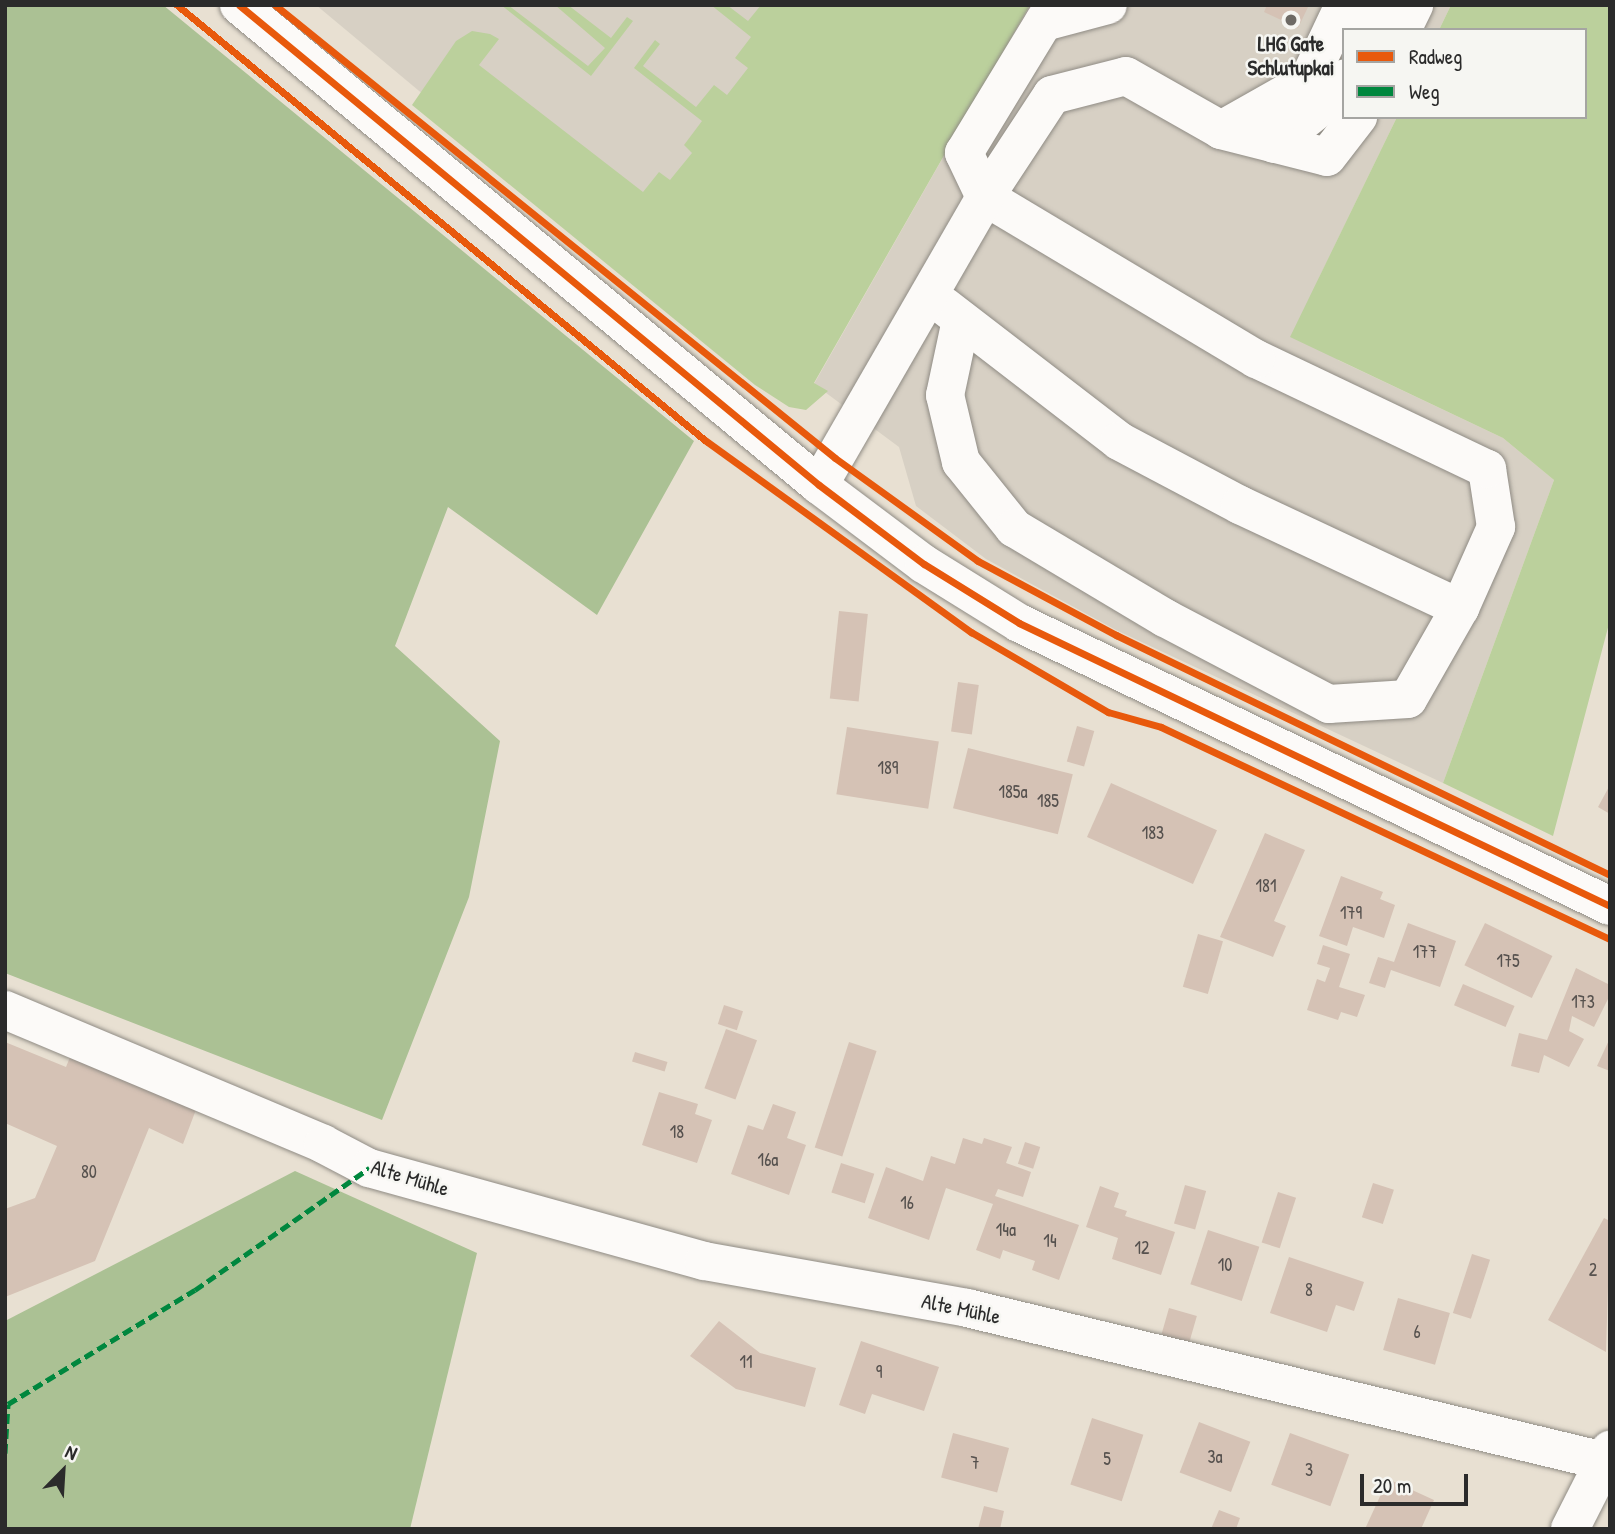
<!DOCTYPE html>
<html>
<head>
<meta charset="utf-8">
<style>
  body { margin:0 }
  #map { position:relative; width:1615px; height:1534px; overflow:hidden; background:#e8e0d2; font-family:"Patrick Hand",sans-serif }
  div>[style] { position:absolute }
  .industrial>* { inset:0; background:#d7d0c4 }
  .green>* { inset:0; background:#bbd09c }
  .forest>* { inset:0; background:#abc194 }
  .building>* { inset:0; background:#d5c2b5; transform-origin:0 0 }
  .roads { filter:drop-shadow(0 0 2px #8f8b84) drop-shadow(0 0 2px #8f8b84) }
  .minor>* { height:38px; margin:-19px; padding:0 19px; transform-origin:19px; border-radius:19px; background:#fcfaf8 }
  .quiet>* { height:5px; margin-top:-2.5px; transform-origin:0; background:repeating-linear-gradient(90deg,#00873e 0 10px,transparent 0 15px) }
  .cycleway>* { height:7px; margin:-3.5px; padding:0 3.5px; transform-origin:3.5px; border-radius:3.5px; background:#e8590c }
  .dots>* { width:19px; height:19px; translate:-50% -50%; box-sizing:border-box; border:4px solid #f6f6f2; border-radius:50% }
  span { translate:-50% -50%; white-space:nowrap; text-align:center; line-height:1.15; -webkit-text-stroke:5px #f6f6f2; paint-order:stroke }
  .number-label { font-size:18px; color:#56514e }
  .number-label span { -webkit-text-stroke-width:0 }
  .poi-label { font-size:21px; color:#2b2b2b; font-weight:700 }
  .street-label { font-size:21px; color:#2b2b2b }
  .frame { position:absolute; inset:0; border:7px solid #2b2b2b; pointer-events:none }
  .legend { position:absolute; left:1342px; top:28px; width:245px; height:91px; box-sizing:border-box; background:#f6f6f2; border:2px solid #a5a5a2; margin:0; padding:9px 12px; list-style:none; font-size:21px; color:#2b2b2b }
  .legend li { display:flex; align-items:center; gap:14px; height:35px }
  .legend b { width:35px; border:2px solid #a5a5a2 }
  .north { position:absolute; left:28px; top:1436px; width:70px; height:70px; -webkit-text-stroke:5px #f6f6f2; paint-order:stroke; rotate:24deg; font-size:19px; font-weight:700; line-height:28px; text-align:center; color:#2b2b2b }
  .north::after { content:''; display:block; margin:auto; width:24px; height:32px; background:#2b2b2b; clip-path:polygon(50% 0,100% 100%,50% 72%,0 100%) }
  .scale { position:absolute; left:1360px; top:1474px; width:108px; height:32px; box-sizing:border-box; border:4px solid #2b2b2b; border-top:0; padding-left:9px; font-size:21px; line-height:24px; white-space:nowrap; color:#2b2b2b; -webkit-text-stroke:5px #f6f6f2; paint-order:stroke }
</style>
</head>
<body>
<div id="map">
  <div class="industrial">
    <div style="clip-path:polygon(316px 5px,974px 5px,761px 376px)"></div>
    <div style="clip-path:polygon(1030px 5px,1451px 5px,1439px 30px,1344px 30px,1344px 117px,1397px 117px,1319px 278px,1338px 360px,1503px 438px,1554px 480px,1443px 783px,1116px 630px,986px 559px,916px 506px,899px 447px,814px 384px)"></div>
  </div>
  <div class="green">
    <div style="clip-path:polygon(501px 5px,508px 5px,588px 66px,605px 48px,555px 5px,568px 5px,611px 38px,627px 17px,633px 21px,591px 76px)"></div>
    <div style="clip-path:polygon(711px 5px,727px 5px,748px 21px,761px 5px,1030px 5px,814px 383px,828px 391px,806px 410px,789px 407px,755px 385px,412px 105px,456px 41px,472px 31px,490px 34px,499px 39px,479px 65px,643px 192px,659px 172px,670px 180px,692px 153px,684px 145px,702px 121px,634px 68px,655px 40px,660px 44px,643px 66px,696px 107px,714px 85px,727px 95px,748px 68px,735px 58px,751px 37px)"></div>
    <div style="clip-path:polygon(1451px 5px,1610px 5px,1610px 620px,1553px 836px,1443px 783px,1554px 480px,1503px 438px,1290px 337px,1397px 117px,1585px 117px,1585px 30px,1439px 30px)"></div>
  </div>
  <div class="forest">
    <div style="clip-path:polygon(5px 5px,163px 5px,694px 441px,597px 615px,448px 507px,395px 646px,500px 741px,469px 897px,382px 1120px,5px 973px)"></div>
    <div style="clip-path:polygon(295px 1171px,477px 1253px,410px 1529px,5px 1529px,5px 1321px)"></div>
  </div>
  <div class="building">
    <div style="clip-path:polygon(1267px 5px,1309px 5px,1298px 28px,1264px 12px)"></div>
    <div style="left:839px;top:611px;width:29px;height:88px;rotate:6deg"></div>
    <div style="left:958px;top:682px;width:21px;height:50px;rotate:8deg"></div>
    <div style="left:1077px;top:726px;width:18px;height:37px;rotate:16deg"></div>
    <div style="left:847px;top:727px;width:93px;height:68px;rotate:9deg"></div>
    <div style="left:968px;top:748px;width:108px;height:62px;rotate:14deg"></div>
    <div style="left:1111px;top:783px;width:116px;height:59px;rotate:24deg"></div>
    <div style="clip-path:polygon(1610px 785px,1610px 814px,1598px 807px)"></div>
    <div style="clip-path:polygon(1265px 833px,1305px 850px,1274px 921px,1286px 926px,1273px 957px,1220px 937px)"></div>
    <div style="clip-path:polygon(1341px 876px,1383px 892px,1380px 899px,1395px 905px,1384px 938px,1353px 927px,1347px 946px,1319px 936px)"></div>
    <div style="clip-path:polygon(1408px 923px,1456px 941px,1440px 987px,1391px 970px,1385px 988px,1369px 983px,1378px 957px,1394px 962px)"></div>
    <div style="left:1485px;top:923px;width:75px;height:47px;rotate:26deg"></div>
    <div style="left:1198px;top:934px;width:26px;height:55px;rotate:16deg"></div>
    <div style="clip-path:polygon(1323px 945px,1350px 954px,1339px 987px,1365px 995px,1357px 1017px,1341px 1012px,1338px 1020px,1307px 1010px,1317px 979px,1325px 982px,1330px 968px,1317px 964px)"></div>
    <div style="clip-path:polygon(1576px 968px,1610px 985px,1610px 995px,1594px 1027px,1572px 1016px,1569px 1031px,1584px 1039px,1569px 1067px,1544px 1055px,1539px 1073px,1511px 1066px,1519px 1033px,1547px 1040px)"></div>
    <div style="left:1463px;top:984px;width:56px;height:23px;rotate:23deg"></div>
    <div style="left:724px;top:1005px;width:20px;height:20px;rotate:18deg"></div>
    <div style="left:726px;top:1029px;width:33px;height:63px;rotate:20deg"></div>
    <div style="clip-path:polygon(1610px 1038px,1610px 1071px,1597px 1066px)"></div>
    <div style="clip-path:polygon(5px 1042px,66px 1067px,72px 1052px,197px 1107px,183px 1144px,149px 1128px,95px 1261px,5px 1297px,5px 1209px,35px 1198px,57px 1146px,5px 1123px)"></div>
    <div style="left:849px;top:1042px;width:29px;height:111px;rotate:18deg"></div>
    <div style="left:635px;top:1052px;width:34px;height:10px;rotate:17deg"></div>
    <div style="clip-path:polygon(659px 1092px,698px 1104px,695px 1114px,712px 1120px,697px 1163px,642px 1145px)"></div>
    <div style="clip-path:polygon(773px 1104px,796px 1112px,787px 1138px,806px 1145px,789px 1195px,731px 1174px,748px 1125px,763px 1130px)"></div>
    <div style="clip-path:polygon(963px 1138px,982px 1144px,984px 1138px,1012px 1147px,1006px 1163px,1031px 1172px,1023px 1197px,998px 1189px,995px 1196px,1079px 1225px,1059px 1280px,1032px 1270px,1035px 1261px,1003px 1250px,1000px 1259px,976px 1250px,993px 1204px,946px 1188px,929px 1240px,868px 1218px,886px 1167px,923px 1181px,931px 1156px,955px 1164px)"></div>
    <div style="left:1025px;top:1142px;width:16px;height:23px;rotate:18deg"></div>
    <div style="left:841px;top:1163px;width:35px;height:31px;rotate:18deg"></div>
    <div style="left:1373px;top:1183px;width:22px;height:36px;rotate:18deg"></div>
    <div style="left:1185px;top:1185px;width:22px;height:40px;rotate:16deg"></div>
    <div style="clip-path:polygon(1100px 1186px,1119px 1193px,1114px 1207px,1127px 1211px,1125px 1216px,1175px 1232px,1161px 1275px,1112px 1259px,1118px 1238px,1086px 1227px)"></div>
    <div style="left:1278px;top:1192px;width:19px;height:53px;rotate:18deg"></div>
    <div style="clip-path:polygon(1604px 1218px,1610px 1221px,1606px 1352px,1548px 1320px)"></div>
    <div style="left:1208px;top:1230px;width:54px;height:57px;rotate:18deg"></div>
    <div style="left:1472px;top:1254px;width:19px;height:62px;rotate:18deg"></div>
    <div style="clip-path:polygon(1289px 1257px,1364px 1282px,1354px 1311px,1336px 1305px,1327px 1332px,1270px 1313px)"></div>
    <div style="left:1398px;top:1298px;width:54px;height:54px;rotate:16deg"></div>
    <div style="left:1169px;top:1308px;width:29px;height:29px;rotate:16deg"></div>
    <div style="clip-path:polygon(719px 1321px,760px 1353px,816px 1368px,805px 1407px,736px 1389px,690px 1356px)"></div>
    <div style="clip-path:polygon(861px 1341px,939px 1367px,924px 1411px,872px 1394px,865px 1414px,839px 1405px)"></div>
    <div style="left:1092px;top:1418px;width:54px;height:70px;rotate:18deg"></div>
    <div style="left:1199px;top:1422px;width:55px;height:54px;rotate:21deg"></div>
    <div style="left:953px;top:1433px;width:58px;height:46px;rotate:15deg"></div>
    <div style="left:1290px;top:1433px;width:63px;height:55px;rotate:20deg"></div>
    <div style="clip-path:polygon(1388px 1479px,1434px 1500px,1421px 1529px,1365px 1529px)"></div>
    <div style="clip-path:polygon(984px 1506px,1004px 1511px,1000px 1529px,978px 1529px)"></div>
    <div style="clip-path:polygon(1219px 1510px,1240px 1518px,1236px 1529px,1211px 1529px)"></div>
  </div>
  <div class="roads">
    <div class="minor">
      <div style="left:239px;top:5px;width:753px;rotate:39.61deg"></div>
      <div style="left:819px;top:485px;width:131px;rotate:37deg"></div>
      <div style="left:924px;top:564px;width:112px;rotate:31.8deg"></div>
      <div style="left:1019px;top:623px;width:655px;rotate:25.59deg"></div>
      <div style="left:1044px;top:22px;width:66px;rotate:-14.9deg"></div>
      <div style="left:1367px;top:30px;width:28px;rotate:-64deg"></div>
      <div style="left:1402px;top:30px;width:28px;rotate:-64deg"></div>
      <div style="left:1221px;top:130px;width:100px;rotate:-29.4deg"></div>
      <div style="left:1308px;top:81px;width:84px;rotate:-64.7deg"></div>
      <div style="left:1274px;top:144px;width:80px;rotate:-38.4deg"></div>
      <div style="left:1337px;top:94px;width:17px;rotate:-65deg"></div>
      <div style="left:944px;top:306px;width:221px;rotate:37.6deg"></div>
      <div style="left:1119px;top:441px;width:137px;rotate:27.9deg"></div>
      <div style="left:1240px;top:505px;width:243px;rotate:25.1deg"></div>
      <div style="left:961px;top:320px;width:77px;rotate:102deg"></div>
      <div style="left:945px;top:395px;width:69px;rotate:76.6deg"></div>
      <div style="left:961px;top:462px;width:85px;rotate:51.2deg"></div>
      <div style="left:1014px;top:528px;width:176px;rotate:30.8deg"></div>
      <div style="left:1165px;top:618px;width:185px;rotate:27.7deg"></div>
      <div style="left:1329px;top:704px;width:79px;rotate:-3.6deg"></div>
      <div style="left:1408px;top:699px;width:105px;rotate:-60.3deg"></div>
      <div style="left:1460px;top:608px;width:89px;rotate:-66deg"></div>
      <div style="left:1496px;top:527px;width:59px;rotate:-98.8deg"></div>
      <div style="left:1487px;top:469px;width:256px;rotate:-154.5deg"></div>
      <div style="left:1256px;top:359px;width:316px;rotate:-149.1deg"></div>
      <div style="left:985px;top:197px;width:49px;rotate:-115.5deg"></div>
      <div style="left:964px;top:153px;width:173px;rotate:-58.7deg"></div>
      <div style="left:819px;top:485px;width:332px;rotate:-60deg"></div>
      <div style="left:985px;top:197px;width:122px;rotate:-56.7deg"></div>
      <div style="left:1052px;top:95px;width:76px;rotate:-14.4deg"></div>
      <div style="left:1126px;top:76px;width:109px;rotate:29.6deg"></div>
      <div style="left:1221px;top:130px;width:109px;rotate:14.3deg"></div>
      <div style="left:1327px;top:157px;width:51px;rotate:-52.2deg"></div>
      <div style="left:5px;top:1010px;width:345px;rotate:22.8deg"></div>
      <div style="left:323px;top:1144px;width:52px;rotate:27.6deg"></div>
      <div style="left:369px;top:1168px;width:348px;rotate:15.5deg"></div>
      <div style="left:704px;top:1261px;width:267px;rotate:10.1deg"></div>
      <div style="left:967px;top:1308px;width:655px;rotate:13.51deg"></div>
      <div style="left:1570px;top:1529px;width:89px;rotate:-63.1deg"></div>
    </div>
  </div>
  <div class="quiet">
    <div style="left:5px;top:1453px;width:49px;rotate:-86.5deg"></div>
    <div style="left:8px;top:1404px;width:219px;rotate:-31.4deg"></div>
    <div style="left:195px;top:1290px;width:213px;rotate:-35deg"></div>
  </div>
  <div class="cycleway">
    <div style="left:177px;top:5px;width:686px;rotate:39.5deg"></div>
    <div style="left:706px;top:441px;width:327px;rotate:35.8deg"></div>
    <div style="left:971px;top:632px;width:159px;rotate:30.3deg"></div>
    <div style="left:1108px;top:712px;width:55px;rotate:15.8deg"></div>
    <div style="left:1161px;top:727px;width:497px;rotate:25.3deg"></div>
    <div style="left:239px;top:5px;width:753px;rotate:39.61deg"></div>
    <div style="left:819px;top:485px;width:131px;rotate:37deg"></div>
    <div style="left:924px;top:564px;width:112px;rotate:31.8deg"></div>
    <div style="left:1019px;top:623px;width:655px;rotate:25.59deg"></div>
    <div style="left:275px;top:5px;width:720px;rotate:38.97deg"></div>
    <div style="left:835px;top:458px;width:176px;rotate:35.8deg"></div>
    <div style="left:978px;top:561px;width:157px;rotate:28.2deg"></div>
    <div style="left:1116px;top:635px;width:549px;rotate:25.91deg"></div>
  </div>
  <div class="dots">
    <div style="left:1291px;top:20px;background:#6d6a65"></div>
  </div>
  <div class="number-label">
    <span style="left:888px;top:768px">189</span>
    <span style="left:1013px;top:792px">185a</span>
    <span style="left:1048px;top:801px">185</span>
    <span style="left:1153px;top:833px">183</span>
    <span style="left:1266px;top:886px">181</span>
    <span style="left:1351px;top:913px">179</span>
    <span style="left:1425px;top:952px">177</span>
    <span style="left:1508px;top:961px">175</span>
    <span style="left:1583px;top:1002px">173</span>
    <span style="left:677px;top:1132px">18</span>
    <span style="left:768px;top:1160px">16a</span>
    <span style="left:89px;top:1172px">80</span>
    <span style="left:907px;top:1203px">16</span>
    <span style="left:1006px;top:1230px">14a</span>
    <span style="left:1050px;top:1241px">14</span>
    <span style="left:1142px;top:1248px">12</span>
    <span style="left:1225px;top:1265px">10</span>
    <span style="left:1593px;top:1270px">2</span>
    <span style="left:1309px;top:1290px">8</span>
    <span style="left:1417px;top:1332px">6</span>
    <span style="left:746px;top:1362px">11</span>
    <span style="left:879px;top:1372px">9</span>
    <span style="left:1215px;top:1457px">3a</span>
    <span style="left:1107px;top:1459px">5</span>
    <span style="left:975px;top:1463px">7</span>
    <span style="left:1309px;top:1470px">3</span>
  </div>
  <div class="poi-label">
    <span style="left:1291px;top:56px">LHG Gate<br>Schlutupkai</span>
  </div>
  <div class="street-label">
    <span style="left:410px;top:1178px;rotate:17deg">Alte Mühle</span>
    <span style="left:961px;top:1309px;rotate:12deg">Alte Mühle</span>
  </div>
  <div class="frame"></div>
  <ul class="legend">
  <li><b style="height:9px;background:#e8590c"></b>Radweg</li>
  <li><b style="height:9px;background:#00873e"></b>Weg</li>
  </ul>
  <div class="north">N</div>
  <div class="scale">20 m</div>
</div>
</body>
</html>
